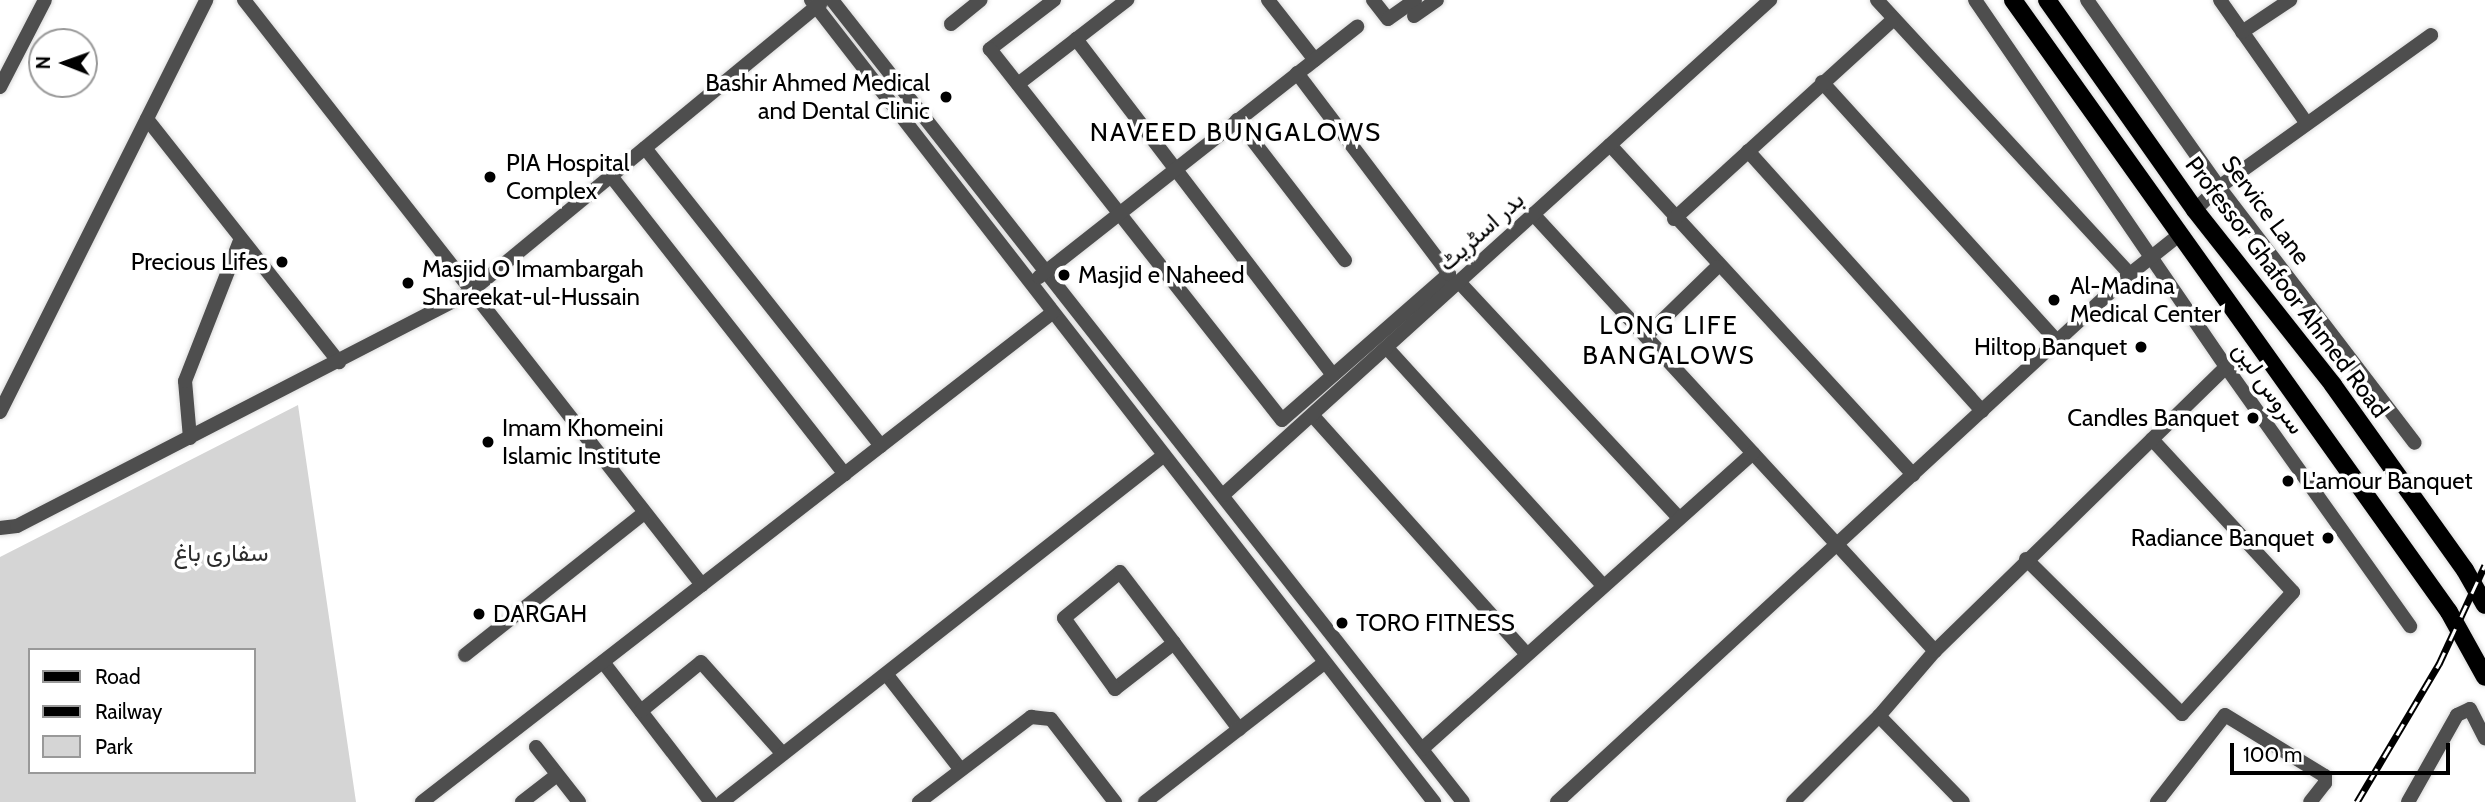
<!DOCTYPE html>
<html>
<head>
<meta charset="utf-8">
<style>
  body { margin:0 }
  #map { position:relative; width:2485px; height:802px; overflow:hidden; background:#fff; font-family:Cabin,Vazirmatn,sans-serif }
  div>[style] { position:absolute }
  .green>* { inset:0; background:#d5d5d5 }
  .roads { filter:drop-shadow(0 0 2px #dbdbdb) drop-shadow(0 0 2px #dbdbdb) }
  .minor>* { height:14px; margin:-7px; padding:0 7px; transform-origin:7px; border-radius:7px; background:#4e4e4e }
  .primary>* { height:18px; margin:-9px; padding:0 9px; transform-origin:9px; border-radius:9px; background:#000 }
  .rail>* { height:7px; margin-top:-3.5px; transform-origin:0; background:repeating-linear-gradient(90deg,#fff 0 13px,#000 0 26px); box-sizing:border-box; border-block:2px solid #000 }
  .dots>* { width:19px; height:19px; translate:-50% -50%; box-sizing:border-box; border:4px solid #fff; border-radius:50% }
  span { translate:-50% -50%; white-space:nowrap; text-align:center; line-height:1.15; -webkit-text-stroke:7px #fff; paint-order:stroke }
  .poi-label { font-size:24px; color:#000 }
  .right { translate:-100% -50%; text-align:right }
  .left { translate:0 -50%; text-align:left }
  .street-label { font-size:24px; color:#000 }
  .park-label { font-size:24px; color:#2c2c2c }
  .neighbourhood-label { font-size:26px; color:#000; letter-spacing:2px }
  .legend { position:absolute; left:28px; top:648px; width:228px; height:126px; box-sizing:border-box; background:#fff; border:2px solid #999; margin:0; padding:9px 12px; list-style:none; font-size:21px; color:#000 }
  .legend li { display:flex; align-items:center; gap:14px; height:35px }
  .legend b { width:35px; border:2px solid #999 }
  .north { position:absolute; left:28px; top:28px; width:70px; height:70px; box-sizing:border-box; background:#fff; border:2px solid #999; border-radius:50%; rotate:271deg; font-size:19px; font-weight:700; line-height:28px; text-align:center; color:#000 }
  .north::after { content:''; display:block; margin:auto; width:24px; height:32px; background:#000; clip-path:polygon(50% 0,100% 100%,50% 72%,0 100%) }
  .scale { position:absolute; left:2230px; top:743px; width:220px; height:32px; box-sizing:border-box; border:4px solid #000; border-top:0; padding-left:9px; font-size:21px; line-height:24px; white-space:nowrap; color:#000; -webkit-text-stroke:5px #fff; paint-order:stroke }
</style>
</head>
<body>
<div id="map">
  <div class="green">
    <div style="clip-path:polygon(evenodd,298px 405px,356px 802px,0 802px,0 557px,298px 405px,30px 650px,254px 650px,254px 772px,30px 772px,30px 650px)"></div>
  </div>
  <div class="roads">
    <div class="minor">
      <div style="left:244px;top:0;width:743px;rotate:51.94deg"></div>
      <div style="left:811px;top:0;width:1016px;rotate:52.16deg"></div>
      <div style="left:832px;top:0;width:1020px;rotate:51.8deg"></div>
      <div style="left:1054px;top:0;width:81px;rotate:142.6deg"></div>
      <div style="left:990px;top:49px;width:472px;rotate:51.8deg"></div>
      <div style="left:1282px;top:420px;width:222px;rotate:-41.2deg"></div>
      <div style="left:1449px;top:274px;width:252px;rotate:-127.1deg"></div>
      <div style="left:1268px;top:0;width:76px;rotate:51.9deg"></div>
      <div style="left:1373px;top:0;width:24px;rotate:52deg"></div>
      <div style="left:1388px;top:19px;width:33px;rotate:-35deg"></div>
      <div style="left:1877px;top:0;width:373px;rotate:47.3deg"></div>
      <div style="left:1975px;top:0;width:445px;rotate:55.6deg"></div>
      <div style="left:2226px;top:367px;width:318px;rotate:54.6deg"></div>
      <div style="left:2087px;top:0;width:229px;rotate:54.8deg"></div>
      <div style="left:2219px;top:187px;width:322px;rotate:52.6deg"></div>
      <div style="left:2220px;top:0;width:151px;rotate:54.9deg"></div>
      <div style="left:1414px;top:16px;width:28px;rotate:-35deg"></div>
      <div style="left:951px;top:24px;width:38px;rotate:-39deg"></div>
      <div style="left:2242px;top:32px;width:58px;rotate:-33.7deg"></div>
      <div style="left:1076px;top:39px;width:423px;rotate:52.6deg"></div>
      <div style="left:1822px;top:82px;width:351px;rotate:47.8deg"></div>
      <div style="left:1018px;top:84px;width:138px;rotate:-37.6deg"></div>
      <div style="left:0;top:87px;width:98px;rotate:-62.7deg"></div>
      <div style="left:147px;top:119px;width:310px;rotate:51.7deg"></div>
      <div style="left:1237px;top:120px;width:177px;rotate:52.4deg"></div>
      <div style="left:1610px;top:145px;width:448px;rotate:47.4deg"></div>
      <div style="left:645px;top:148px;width:380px;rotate:51.6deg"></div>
      <div style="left:1748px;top:151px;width:350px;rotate:48deg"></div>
      <div style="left:611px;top:176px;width:379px;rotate:51.9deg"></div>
      <div style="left:2195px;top:210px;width:33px;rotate:-44deg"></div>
      <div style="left:2219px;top:187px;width:261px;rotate:-35.6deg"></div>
      <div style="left:1533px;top:214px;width:594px;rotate:47.39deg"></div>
      <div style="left:1674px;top:219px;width:297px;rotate:-42.3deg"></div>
      <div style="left:1039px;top:277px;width:405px;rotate:-38.2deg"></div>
      <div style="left:1459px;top:282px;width:323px;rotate:47deg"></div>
      <div style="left:1646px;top:336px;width:99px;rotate:-44.2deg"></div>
      <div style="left:1387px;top:348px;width:321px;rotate:47.7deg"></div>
      <div style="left:0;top:412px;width:461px;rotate:-63.4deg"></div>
      <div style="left:1313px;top:416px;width:319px;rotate:48.1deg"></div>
      <div style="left:190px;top:438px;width:57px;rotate:-95deg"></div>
      <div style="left:185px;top:381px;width:150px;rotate:-68.6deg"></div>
      <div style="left:1223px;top:495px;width:738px;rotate:-42.14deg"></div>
      <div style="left:0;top:528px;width:17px;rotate:-7deg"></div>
      <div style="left:17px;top:526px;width:509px;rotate:-27.27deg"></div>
      <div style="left:469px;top:293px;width:456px;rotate:-39.5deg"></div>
      <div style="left:2026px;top:559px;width:220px;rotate:44.8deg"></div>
      <div style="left:2182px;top:714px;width:165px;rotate:-47.7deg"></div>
      <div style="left:2293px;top:592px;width:208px;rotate:-132.7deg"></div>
      <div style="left:1174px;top:643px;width:75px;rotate:142.1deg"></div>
      <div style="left:1115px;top:689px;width:87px;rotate:-125.7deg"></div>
      <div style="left:1064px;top:618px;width:72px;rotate:-39.4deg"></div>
      <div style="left:1120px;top:572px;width:89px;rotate:52.7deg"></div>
      <div style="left:1174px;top:643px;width:108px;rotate:52.9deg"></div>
      <div style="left:465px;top:655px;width:228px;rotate:-38.4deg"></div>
      <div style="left:603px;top:662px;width:177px;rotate:52.4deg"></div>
      <div style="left:887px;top:675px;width:120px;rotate:52.1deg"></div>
      <div style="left:641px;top:711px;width:77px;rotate:-39.2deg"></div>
      <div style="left:701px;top:662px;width:123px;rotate:48.3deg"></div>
      <div style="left:1879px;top:716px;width:120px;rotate:45.7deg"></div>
      <div style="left:536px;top:747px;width:70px;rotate:52deg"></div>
      <div style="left:1422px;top:749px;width:444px;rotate:-41.8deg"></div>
      <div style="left:422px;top:802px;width:798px;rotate:-37.82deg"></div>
      <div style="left:522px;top:802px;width:44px;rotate:-37.6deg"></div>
      <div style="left:722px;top:802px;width:561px;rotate:-38.12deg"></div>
      <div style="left:919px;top:802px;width:141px;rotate:-37.2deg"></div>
      <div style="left:1031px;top:717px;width:20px;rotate:6deg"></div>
      <div style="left:1051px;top:719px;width:105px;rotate:52.4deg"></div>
      <div style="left:1145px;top:802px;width:227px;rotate:-37.8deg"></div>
      <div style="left:1557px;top:802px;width:779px;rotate:-42.66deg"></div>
      <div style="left:2130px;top:274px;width:61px;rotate:-38.4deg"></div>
      <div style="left:1793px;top:802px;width:122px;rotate:-45deg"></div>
      <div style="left:1879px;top:716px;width:86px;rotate:-49.3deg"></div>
      <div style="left:1935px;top:651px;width:407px;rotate:-44.3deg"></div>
      <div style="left:2157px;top:802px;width:110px;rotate:-52deg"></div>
      <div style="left:2225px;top:715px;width:117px;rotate:31.4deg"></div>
      <div style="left:2325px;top:776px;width:7px;rotate:90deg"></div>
      <div style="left:2325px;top:783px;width:24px;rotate:128deg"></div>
      <div style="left:2408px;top:802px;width:100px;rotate:-60.6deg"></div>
      <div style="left:2457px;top:715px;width:14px;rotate:-25deg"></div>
      <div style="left:2470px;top:709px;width:33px;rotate:63deg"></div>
    </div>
    <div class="primary">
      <div style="left:2013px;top:0;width:751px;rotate:54.53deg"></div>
      <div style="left:2449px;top:612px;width:74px;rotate:61deg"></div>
      <div style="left:2047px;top:0;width:257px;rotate:54.8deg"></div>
      <div style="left:2195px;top:210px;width:223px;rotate:51.7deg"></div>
      <div style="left:2333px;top:385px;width:227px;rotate:54.5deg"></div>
      <div style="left:2465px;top:570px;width:40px;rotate:60.3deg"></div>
    </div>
  </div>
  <div class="rail">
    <div style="left:2357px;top:802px;width:161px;rotate:-59.3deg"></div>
    <div style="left:2439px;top:664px;width:109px;rotate:-65.1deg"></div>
  </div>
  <div class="dots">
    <div style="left:946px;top:97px;background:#000"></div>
    <div style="left:490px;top:177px;background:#000"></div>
    <div style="left:282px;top:262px;background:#000"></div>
    <div style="left:1064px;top:275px;background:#000"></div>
    <div style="left:408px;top:283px;background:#000"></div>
    <div style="left:2054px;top:300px;background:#000"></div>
    <div style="left:2141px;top:347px;background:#000"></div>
    <div style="left:2253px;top:418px;background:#000"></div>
    <div style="left:488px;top:442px;background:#000"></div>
    <div style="left:2288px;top:481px;background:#000"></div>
    <div style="left:2328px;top:538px;background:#000"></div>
    <div style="left:479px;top:614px;background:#000"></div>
    <div style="left:1342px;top:623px;background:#000"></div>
  </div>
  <div class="poi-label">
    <span class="right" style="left:930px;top:97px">Bashir Ahmed Medical<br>and Dental Clinic</span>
    <span class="left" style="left:506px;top:177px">PIA Hospital<br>Complex</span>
    <span class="right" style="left:268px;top:262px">Precious Lifes</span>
    <span class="left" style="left:422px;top:283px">Masjid O Imambargah<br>Shareekat-ul-Hussain</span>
    <span class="left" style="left:1078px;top:275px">Masjid e Naheed</span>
    <span class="left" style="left:2070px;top:300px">Al-Madina<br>Medical Center</span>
    <span class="right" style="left:2127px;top:347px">Hiltop Banquet</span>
    <span class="right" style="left:2239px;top:418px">Candles Banquet</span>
    <span class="left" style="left:502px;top:442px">Imam Khomeini<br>Islamic Institute</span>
    <span class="left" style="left:2302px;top:481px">L'amour Banquet</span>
    <span class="right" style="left:2314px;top:538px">Radiance Banquet</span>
    <span class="left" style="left:493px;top:614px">DARGAH</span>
    <span class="left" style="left:1356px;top:623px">TORO FITNESS</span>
  </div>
  <div class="street-label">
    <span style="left:2266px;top:210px;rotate:53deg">Service Lane</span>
    <span style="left:1481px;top:231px;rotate:-42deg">بدر اسٹریٹ</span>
    <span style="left:2287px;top:287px;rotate:53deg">Professor Ghafoor Ahmed Road</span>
    <span style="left:2269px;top:388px;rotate:55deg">سروس لین</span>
  </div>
  <div class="park-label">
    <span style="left:221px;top:553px">سفاری باغ</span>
  </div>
  <div class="neighbourhood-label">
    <span style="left:1236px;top:133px">NAVEED BUNGALOWS</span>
    <span style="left:1669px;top:341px">LONG LIFE<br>BANGALOWS</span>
  </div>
  <ul class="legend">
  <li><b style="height:9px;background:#000"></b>Road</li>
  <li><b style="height:9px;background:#000"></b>Railway</li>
  <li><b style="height:19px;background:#d5d5d5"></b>Park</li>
  </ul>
  <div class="north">N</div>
  <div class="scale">100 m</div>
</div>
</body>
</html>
